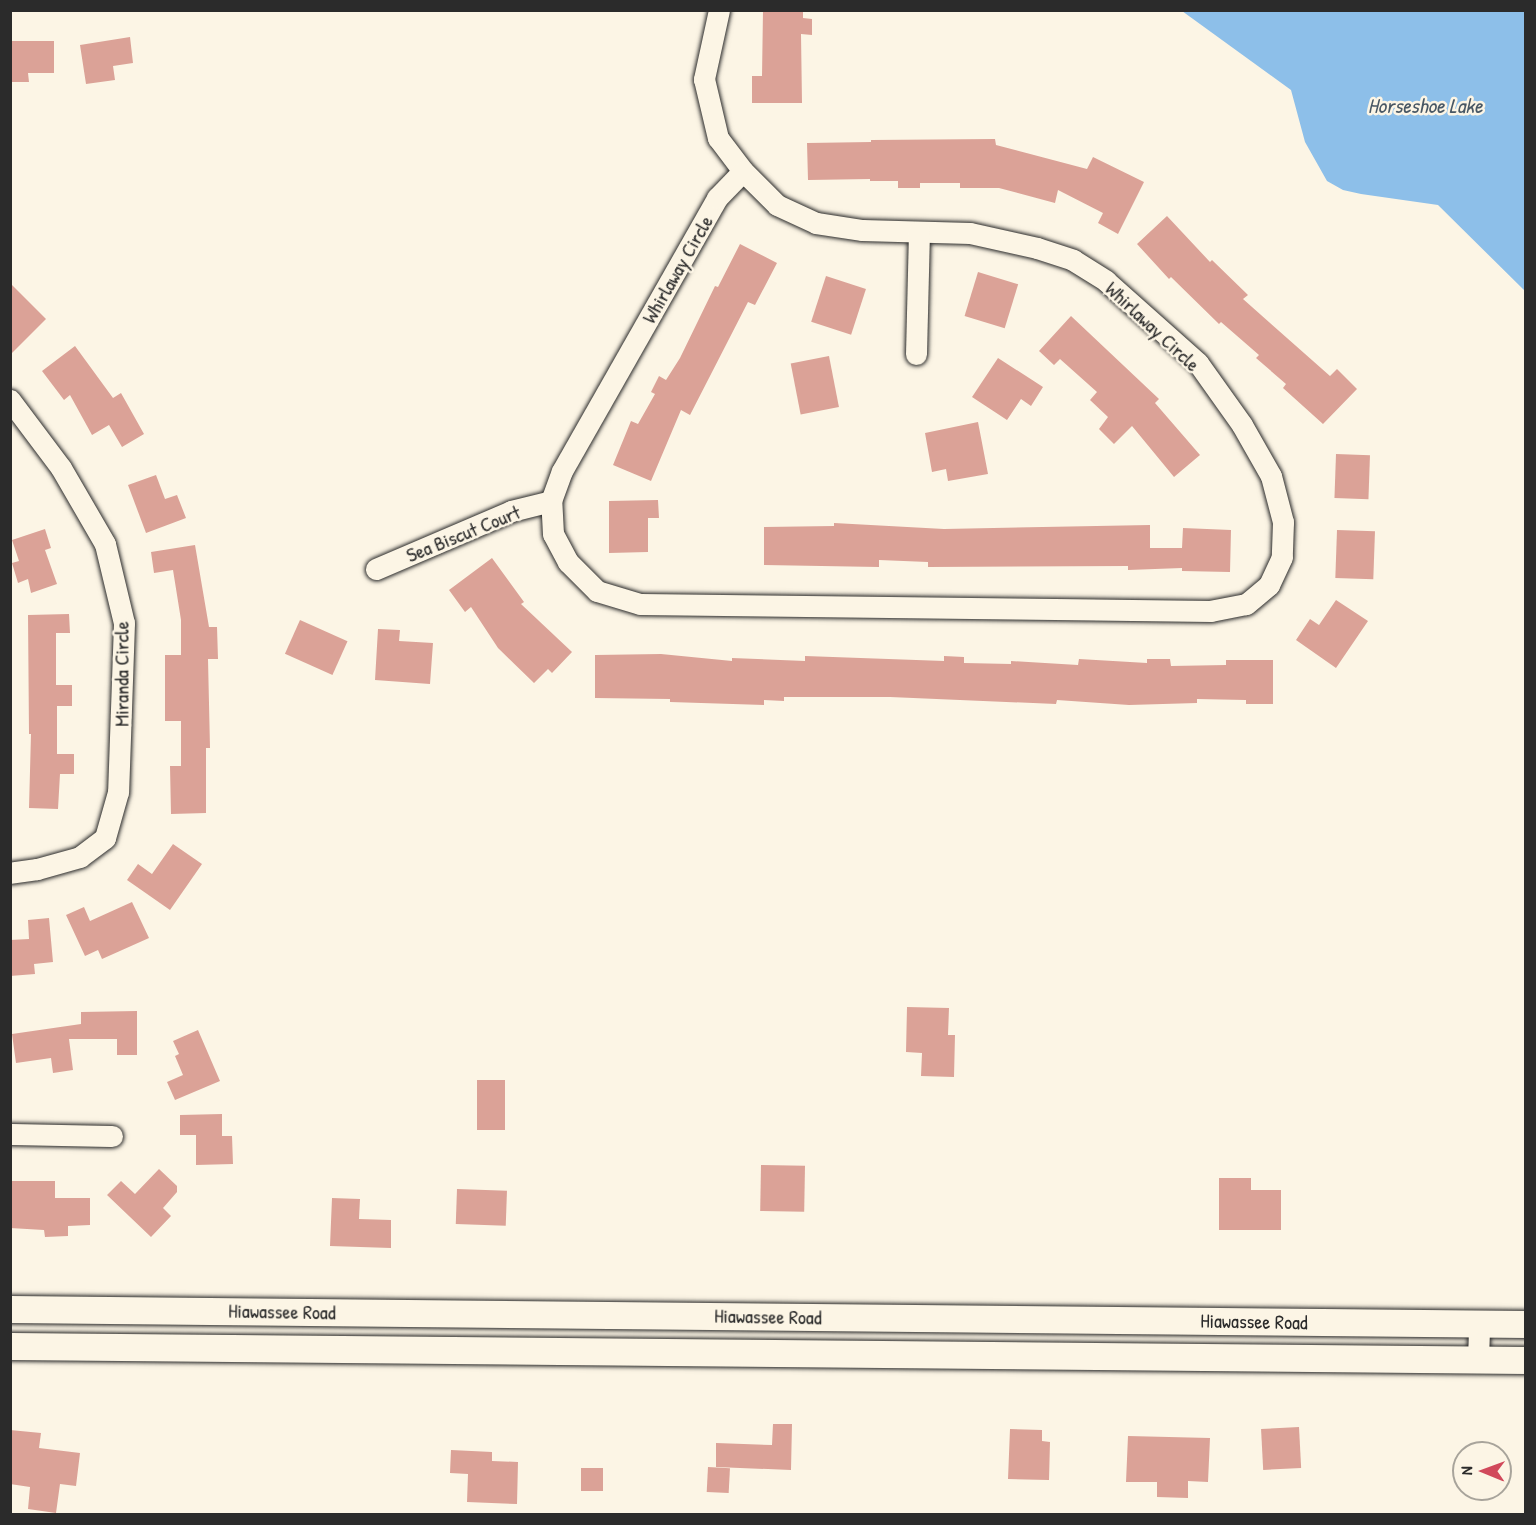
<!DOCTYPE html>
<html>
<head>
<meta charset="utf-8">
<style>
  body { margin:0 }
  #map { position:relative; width:1536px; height:1525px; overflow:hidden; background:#fcf5e5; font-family:"Patrick Hand",sans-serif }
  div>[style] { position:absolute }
  .water>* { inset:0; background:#8dbfe9 }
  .building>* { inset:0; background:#dba297; transform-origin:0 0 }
  .roads { filter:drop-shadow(0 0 2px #2b2b2b) drop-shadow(0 0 2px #2b2b2b) }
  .minor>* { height:21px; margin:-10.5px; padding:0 10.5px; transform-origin:10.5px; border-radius:10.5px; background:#fcf5e5 }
  .tertiary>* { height:27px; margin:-13.5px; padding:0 13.5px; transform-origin:13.5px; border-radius:13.5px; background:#fcf5e5 }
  span { translate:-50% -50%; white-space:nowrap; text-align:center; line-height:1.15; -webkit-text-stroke:5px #fcf5e5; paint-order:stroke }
  .street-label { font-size:20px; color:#2b2b2b }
  .water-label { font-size:21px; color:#485764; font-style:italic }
  .frame { position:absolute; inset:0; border:12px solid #2b2b2b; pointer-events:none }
  .north { position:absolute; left:1452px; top:1441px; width:60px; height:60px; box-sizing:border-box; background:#fcf5e5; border:2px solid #a8a49b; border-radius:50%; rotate:271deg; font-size:16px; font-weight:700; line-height:24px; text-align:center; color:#2b2b2b }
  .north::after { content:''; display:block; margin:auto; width:21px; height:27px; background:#d1495b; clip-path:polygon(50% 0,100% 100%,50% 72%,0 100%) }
</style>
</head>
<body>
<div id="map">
  <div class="water">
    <div style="clip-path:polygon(1182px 11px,1525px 11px,1525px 291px,1438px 205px,1361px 194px,1343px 190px,1327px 181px,1305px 142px,1291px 90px)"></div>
  </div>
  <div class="building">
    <div style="clip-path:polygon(763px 10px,803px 10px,803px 18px,812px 19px,812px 35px,801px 34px,802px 103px,752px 103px,752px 76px,762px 76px)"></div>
    <div style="clip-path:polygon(130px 37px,133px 63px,113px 66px,115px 80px,86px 84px,80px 45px)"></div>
    <div style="clip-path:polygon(10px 41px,54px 41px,54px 73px,28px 73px,29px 82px,10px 82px)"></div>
    <div style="clip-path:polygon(995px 139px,996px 145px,1087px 169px,1093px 157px,1144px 182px,1118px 234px,1098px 223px,1103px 213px,1058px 190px,1055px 203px,999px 188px,960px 188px,960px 183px,920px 183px,920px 188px,898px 188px,898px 181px,870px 181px,870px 179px,808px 180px,807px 143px,871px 142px,871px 140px)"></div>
    <div style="clip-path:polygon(1167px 216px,1210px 262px,1212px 260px,1248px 295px,1243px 299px,1330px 376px,1337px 369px,1357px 389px,1323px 424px,1283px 388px,1286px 384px,1256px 358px,1259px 355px,1221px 322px,1219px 324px,1171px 277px,1169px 279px,1137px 244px)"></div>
    <div style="clip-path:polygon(740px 244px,777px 263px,755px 305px,748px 302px,690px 415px,681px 410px,651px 481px,613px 465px,631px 421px,638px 424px,655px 394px,651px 392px,659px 376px,666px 380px,680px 358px,715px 286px,718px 287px)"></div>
    <div style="left:978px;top:272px;width:42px;height:46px;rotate:17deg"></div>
    <div style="left:826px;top:276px;width:42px;height:48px;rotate:18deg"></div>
    <div style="clip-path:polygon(10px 283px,46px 319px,10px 355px)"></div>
    <div style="clip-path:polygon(1071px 316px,1159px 399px,1155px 403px,1200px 455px,1174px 477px,1132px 426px,1114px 444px,1099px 429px,1108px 417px,1090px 400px,1097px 392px,1060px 359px,1054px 365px,1039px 351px)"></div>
    <div style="clip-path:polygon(75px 346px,113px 398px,121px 393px,144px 434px,122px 447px,109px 425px,92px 435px,70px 395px,64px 400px,42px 371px)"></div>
    <div style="left:829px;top:356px;width:52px;height:39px;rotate:79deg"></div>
    <div style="clip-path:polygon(998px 358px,1043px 387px,1031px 406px,1021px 399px,1007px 420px,972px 397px)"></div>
    <div style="clip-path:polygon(978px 422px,988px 474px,948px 481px,946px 469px,932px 472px,925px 433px)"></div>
    <div style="left:1336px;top:454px;width:34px;height:44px;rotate:2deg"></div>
    <div style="clip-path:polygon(156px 475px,165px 499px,177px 495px,186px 518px,146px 533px,128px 485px)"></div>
    <div style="clip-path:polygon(658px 500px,659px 518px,648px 518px,648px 552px,609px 553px,609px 501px)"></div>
    <div style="clip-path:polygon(834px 523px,944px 529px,1150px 525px,1150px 548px,1182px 548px,1183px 528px,1231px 530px,1230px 572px,1182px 571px,1182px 568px,1128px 570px,1128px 566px,928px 567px,928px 562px,879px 560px,879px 567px,764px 565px,764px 527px,834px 526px)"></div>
    <div style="clip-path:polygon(45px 529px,51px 548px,45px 550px,57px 584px,31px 593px,28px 579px,18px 583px,12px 563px,19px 561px,12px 540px)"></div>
    <div style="left:1337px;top:530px;width:38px;height:48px;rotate:2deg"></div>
    <div style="clip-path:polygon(195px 545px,209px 627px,217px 627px,218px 659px,208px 659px,210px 748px,206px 748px,206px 813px,171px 814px,170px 766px,181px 766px,181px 721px,165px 721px,165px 655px,181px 655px,181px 620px,173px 570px,154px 573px,151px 552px)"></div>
    <div style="clip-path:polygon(492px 558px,524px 602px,521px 604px,572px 652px,552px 673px,548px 669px,534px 683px,498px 648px,471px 607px,465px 612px,449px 590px)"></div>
    <div style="clip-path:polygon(1336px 600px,1368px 621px,1336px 668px,1296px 640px,1310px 619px,1319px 625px)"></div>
    <div style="clip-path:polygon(69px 614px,70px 633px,56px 633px,56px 685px,72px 685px,72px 706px,57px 706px,57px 754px,74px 754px,74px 774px,60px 774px,58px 809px,29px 808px,31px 734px,29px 734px,28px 615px)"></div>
    <div style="left:300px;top:620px;width:52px;height:37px;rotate:24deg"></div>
    <div style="clip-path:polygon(378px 629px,400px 630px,399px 641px,433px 643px,430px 684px,375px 680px)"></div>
    <div style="clip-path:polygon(661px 654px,732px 661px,732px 658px,805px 661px,805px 656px,944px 661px,944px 656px,964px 657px,964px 663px,1011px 664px,1011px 661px,1078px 665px,1079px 659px,1147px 663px,1147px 659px,1170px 659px,1171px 666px,1226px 665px,1226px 660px,1273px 660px,1273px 704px,1246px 704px,1246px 700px,1197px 699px,1197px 703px,1129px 705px,1057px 700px,1056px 704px,890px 697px,784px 697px,784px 701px,764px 700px,764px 705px,670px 702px,670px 699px,595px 698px,595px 655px)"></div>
    <div style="clip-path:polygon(173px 844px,202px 864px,170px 910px,127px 880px,138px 864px,152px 874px)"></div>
    <div style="clip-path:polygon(132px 902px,149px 938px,102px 959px,98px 950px,85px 956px,66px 915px,84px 907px,90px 921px)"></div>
    <div style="clip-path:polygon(49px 918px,53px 962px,34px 964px,35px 974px,10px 976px,10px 940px,29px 939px,28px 920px)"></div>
    <div style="clip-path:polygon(907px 1007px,949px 1008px,948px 1035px,955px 1035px,954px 1077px,921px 1076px,922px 1053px,906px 1052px)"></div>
    <div style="clip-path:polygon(137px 1011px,137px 1055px,117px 1055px,117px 1039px,69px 1039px,73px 1070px,53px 1073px,51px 1058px,16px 1063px,12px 1034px,81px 1024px,81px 1012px)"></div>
    <div style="clip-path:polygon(198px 1030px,220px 1081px,175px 1100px,167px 1082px,183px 1075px,175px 1056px,179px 1054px,173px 1041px)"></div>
    <div style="left:477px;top:1080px;width:28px;height:50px"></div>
    <div style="clip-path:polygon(222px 1114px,222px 1136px,232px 1136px,233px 1164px,196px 1165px,196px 1135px,180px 1135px,180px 1115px)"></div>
    <div style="left:761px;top:1165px;width:44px;height:46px;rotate:1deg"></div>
    <div style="clip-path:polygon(159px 1169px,177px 1186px,177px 1192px,163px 1208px,171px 1216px,151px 1237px,107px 1195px,121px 1181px,135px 1194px)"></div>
    <div style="clip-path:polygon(1219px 1178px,1251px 1178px,1251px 1190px,1281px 1190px,1281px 1230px,1219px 1230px)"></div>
    <div style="clip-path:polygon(10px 1181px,55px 1181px,55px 1198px,90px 1198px,90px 1225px,68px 1226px,68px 1236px,45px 1237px,44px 1230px,10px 1228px)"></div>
    <div style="left:457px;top:1189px;width:50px;height:35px;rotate:2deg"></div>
    <div style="clip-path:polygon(332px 1198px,360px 1199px,359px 1219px,391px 1220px,391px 1248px,330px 1246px)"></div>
    <div style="clip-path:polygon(773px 1424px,792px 1424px,791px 1470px,716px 1467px,716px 1443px,772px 1445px)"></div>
    <div style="left:1299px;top:1427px;width:41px;height:38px;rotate:87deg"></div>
    <div style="clip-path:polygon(1010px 1429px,1042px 1430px,1042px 1441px,1050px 1442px,1049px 1480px,1008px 1479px)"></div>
    <div style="clip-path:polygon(10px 1430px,41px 1433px,39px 1448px,80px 1453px,76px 1486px,60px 1484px,56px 1513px,28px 1509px,30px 1487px,10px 1484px)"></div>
    <div style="clip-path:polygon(1128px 1436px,1210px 1438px,1208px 1482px,1188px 1481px,1188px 1498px,1157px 1497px,1157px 1482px,1126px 1482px)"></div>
    <div style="clip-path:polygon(451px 1450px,492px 1452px,492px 1461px,518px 1462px,517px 1504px,467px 1502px,468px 1474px,450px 1473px)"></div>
    <div style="left:708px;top:1467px;width:22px;height:25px;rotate:3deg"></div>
    <div style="left:581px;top:1468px;width:22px;height:23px"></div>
  </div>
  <div class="roads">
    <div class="minor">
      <div style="left:719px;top:10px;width:71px;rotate:102.3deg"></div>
      <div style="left:704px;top:79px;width:61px;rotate:76.7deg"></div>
      <div style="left:718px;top:138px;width:41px;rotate:52.9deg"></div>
      <div style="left:743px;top:171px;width:48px;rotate:45deg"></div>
      <div style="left:777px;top:205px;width:43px;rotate:24.8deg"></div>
      <div style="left:816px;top:223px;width:47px;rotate:8.7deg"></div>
      <div style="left:862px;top:230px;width:108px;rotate:1.6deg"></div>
      <div style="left:970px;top:233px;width:69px;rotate:12.6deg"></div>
      <div style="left:1037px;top:248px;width:38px;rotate:18deg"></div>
      <div style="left:1073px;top:260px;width:39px;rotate:32deg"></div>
      <div style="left:1106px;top:281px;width:123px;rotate:41.7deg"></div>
      <div style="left:1198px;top:363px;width:76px;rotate:54.6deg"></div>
      <div style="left:1242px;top:425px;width:59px;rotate:60.4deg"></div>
      <div style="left:1271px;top:476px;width:48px;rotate:75.4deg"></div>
      <div style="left:1283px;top:522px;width:35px;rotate:92deg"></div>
      <div style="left:1282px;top:557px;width:31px;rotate:115deg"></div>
      <div style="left:1269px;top:585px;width:30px;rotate:140deg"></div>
      <div style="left:1246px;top:604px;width:36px;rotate:169deg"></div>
      <div style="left:1211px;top:611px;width:571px;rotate:-179.3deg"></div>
      <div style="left:640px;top:604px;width:45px;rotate:-163.2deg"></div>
      <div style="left:597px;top:591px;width:41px;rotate:-135deg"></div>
      <div style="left:568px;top:562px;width:32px;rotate:-118deg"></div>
      <div style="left:553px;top:534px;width:33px;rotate:-93deg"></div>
      <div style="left:551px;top:501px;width:32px;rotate:-70deg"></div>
      <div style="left:562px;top:471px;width:314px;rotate:-60.4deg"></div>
      <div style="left:717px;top:198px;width:37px;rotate:-46deg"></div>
      <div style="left:916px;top:354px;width:122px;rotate:-88.6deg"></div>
      <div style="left:10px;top:400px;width:85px;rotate:53.1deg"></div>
      <div style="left:61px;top:468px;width:88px;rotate:59.9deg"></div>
      <div style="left:105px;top:544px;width:81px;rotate:76.5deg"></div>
      <div style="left:124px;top:623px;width:169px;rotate:92deg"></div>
      <div style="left:118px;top:792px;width:48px;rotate:105.8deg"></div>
      <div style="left:105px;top:838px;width:31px;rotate:143deg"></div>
      <div style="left:80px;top:857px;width:45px;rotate:164.4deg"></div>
      <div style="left:37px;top:869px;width:27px;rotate:172deg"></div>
      <div style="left:376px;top:569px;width:147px;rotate:-23.2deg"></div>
      <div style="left:511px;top:511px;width:41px;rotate:-14deg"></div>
      <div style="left:10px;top:1134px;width:102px;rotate:1.1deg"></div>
      <div style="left:1478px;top:1359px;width:36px;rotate:-88deg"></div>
    </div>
    <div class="tertiary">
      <div style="left:10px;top:1309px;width:1516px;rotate:0.57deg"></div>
      <div style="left:10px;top:1346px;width:1516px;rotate:0.53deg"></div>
    </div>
  </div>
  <div class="street-label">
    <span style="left:677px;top:269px;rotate:-60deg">Whirlaway Circle</span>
    <span style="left:1153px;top:326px;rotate:43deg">Whirlaway Circle</span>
    <span style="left:463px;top:533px;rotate:-22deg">Sea Biscut Court</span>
    <span style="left:121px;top:674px;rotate:-90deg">Miranda Circle</span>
    <span style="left:282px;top:1311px;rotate:1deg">Hiawassee Road</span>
    <span style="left:768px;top:1316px;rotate:1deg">Hiawassee Road</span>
    <span style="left:1254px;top:1321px;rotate:1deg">Hiawassee Road</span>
  </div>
  <div class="water-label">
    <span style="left:1425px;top:106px">Horseshoe Lake</span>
  </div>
  <div class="frame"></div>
  <div class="north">N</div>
</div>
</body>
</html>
